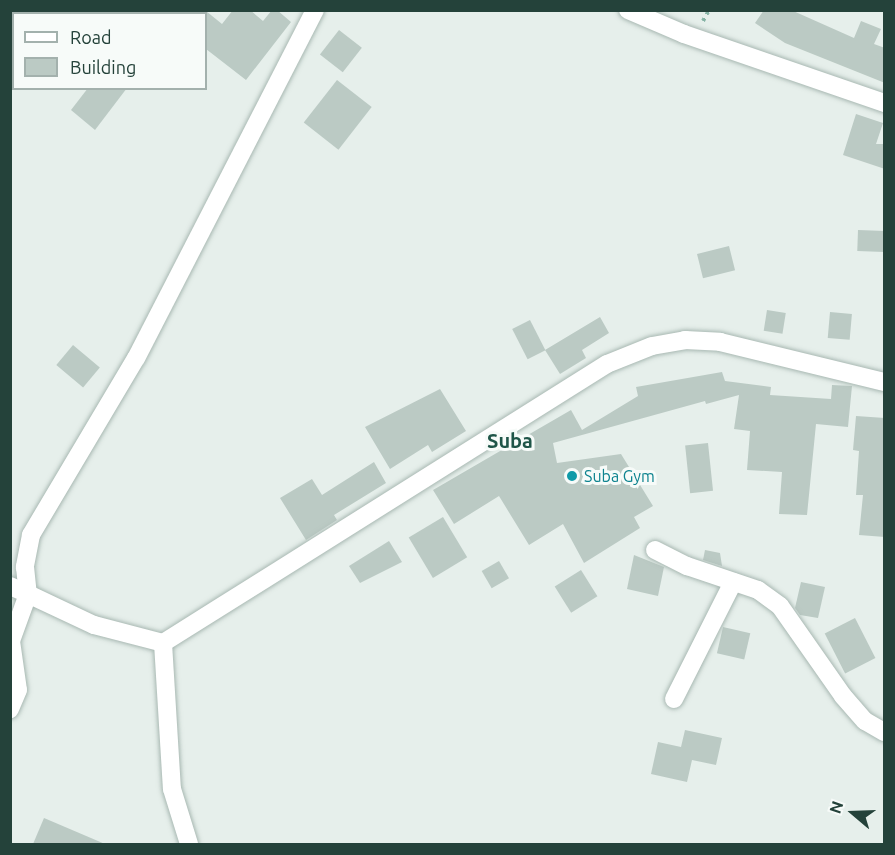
<!DOCTYPE html>
<html>
<head>
<meta charset="utf-8">
<style>
  body { margin:0 }
  #map { position:relative; width:895px; height:855px; overflow:hidden; background:#e6efeb; font-family:Ubuntu,sans-serif }
  div>[style] { position:absolute }
  .building>* { inset:0; background:#bbcac4; transform-origin:0 0 }
  .path>* { height:4px; margin-top:-2px; transform-origin:0; background:repeating-linear-gradient(90deg,#86b3a5 0 3px,transparent 0 7.5px) }
  .roads { filter:drop-shadow(0 0 2px #a8b8b2) drop-shadow(0 0 2px #a8b8b2) }
  .minor>* { height:18px; margin:-9px; padding:0 9px; transform-origin:9px; border-radius:9px; background:#fff }
  .tertiary>* { height:18px; margin:-9px; padding:0 9px; transform-origin:9px; border-radius:9px; background:#fff }
  .dots>* { width:16px; height:16px; translate:-50% -50%; box-sizing:border-box; border:3px solid #f7fbf9; border-radius:50% }
  span { translate:-50% -50%; white-space:nowrap; text-align:center; line-height:1.15; -webkit-text-stroke:6px #f7fbf9; paint-order:stroke }
  .culture-label { font-size:16px; color:#0d838f }
  .left { translate:0 -50%; text-align:left }
  .quarter-label { font-size:20px; color:#1f5548; font-weight:700 }
  .frame { position:absolute; inset:0; border:12px solid #24423a; pointer-events:none }
  .legend { position:absolute; left:12px; top:12px; width:195px; height:78px; box-sizing:border-box; background:#f7fbf9; border:2px solid #a3b1ad; margin:0; padding:8px 10px; list-style:none; font-size:18px; color:#24423a }
  .legend li { display:flex; align-items:center; gap:12px; height:30px }
  .legend b { width:30px; border:2px solid #a3b1ad }
  .north { position:absolute; left:823px; top:783px; width:60px; height:60px; -webkit-text-stroke:4px #f7fbf9; paint-order:stroke; rotate:289deg; font-size:16px; font-weight:700; line-height:24px; text-align:center; color:#24423a }
  .north::after { content:''; display:block; margin:auto; width:21px; height:27px; background:#24423a; clip-path:polygon(50% 0,100% 100%,50% 72%,0 100%) }
</style>
</head>
<body>
<div id="map">
  <div class="building">
    <div style="clip-path:polygon(233px 10px,250px 10px,263px 21px,272px 10px,277px 10px,291px 22px,246px 80px,206px 49px,206px 11px,222px 24px)"></div>
    <div style="clip-path:polygon(764px 10px,791px 10px,854px 38px,861px 21px,881px 29px,874px 44px,885px 48px,885px 83px,785px 43px,755px 23px)"></div>
    <div style="left:339px;top:30px;width:29px;height:31px;rotate:38deg"></div>
    <div style="left:337px;top:80px;width:44px;height:54px;rotate:38deg"></div>
    <div style="clip-path:polygon(88px 88px,127px 88px,95px 130px,71px 110px)"></div>
    <div style="clip-path:polygon(856px 114px,883px 123px,876px 144px,885px 144px,885px 169px,843px 155px)"></div>
    <div style="left:858px;top:230px;width:27px;height:21px;rotate:2deg"></div>
    <div style="left:729px;top:246px;width:25px;height:33px;rotate:76deg"></div>
    <div style="left:767px;top:310px;width:19px;height:21px;rotate:9deg"></div>
    <div style="left:830px;top:312px;width:22px;height:26px;rotate:5deg"></div>
    <div style="clip-path:polygon(600px 317px,609px 333px,582px 350px,586px 358px,560px 374px,545px 350px)"></div>
    <div style="left:530px;top:320px;width:34px;height:20px;rotate:63deg"></div>
    <div style="left:73px;top:345px;width:35px;height:26px;rotate:40deg"></div>
    <div style="clip-path:polygon(722px 372px,725px 381px,771px 387px,770px 395px,831px 399px,832px 385px,852px 386px,848px 427px,816px 424px,807px 515px,779px 514px,782px 472px,747px 470px,750px 431px,734px 429px,739px 395px,706px 404px,705px 401px,553px 443px,557px 463px,621px 454px,653px 506px,634px 517px,640px 528px,584px 563px,563px 524px,529px 545px,499px 496px,454px 524px,433px 490px,571px 410px,582px 430px,638px 396px,636px 387px)"></div>
    <div style="clip-path:polygon(440px 389px,466px 431px,432px 452px,428px 445px,390px 469px,365px 427px)"></div>
    <div style="clip-path:polygon(856px 416px,885px 418px,885px 537px,859px 535px,863px 495px,856px 495px,859px 451px,853px 450px)"></div>
    <div style="left:708px;top:443px;width:48px;height:23px;rotate:84deg"></div>
    <div style="clip-path:polygon(374px 462px,386px 483px,334px 515px,337px 520px,306px 540px,280px 498px,312px 479px,322px 495px)"></div>
    <div style="left:443px;top:517px;width:47px;height:40px;rotate:59deg"></div>
    <div style="clip-path:polygon(389px 541px,402px 562px,360px 583px,349px 566px)"></div>
    <div style="clip-path:polygon(705px 550px,720px 553px,722px 566px,703px 560px)"></div>
    <div style="clip-path:polygon(634px 555px,664px 567px,658px 596px,627px 589px)"></div>
    <div style="left:499px;top:561px;width:20px;height:20px;rotate:60deg"></div>
    <div style="left:581px;top:570px;width:31px;height:31px;rotate:58deg"></div>
    <div style="clip-path:polygon(801px 582px,825px 587px,818px 618px,800px 615px,795px 608px)"></div>
    <div style="left:855px;top:618px;width:45px;height:34px;rotate:63deg"></div>
    <div style="left:723px;top:627px;width:28px;height:27px;rotate:13deg"></div>
    <div style="clip-path:polygon(685px 730px,722px 738px,716px 765px,692px 760px,687px 782px,651px 774px,658px 742px,681px 747px)"></div>
    <div style="clip-path:polygon(44px 818px,105px 844px,33px 844px)"></div>
  </div>
  <div class="path">
    <div style="left:703px;top:21px;width:13px;rotate:-61deg"></div>
  </div>
  <div class="roads">
    <div class="minor">
      <div style="left:628px;top:10px;width:61px;rotate:23.2deg"></div>
      <div style="left:684px;top:34px;width:212px;rotate:19deg"></div>
      <div style="left:655px;top:550px;width:36px;rotate:27deg"></div>
      <div style="left:687px;top:566px;width:75px;rotate:18.7deg"></div>
      <div style="left:758px;top:590px;width:27px;rotate:36deg"></div>
      <div style="left:780px;top:606px;width:110px;rotate:55deg"></div>
      <div style="left:843px;top:696px;width:33px;rotate:49deg"></div>
      <div style="left:865px;top:721px;width:22px;rotate:30deg"></div>
      <div style="left:10px;top:586px;width:20px;rotate:24deg"></div>
      <div style="left:28px;top:594px;width:50px;rotate:109.9deg"></div>
      <div style="left:11px;top:641px;width:49px;rotate:81.9deg"></div>
      <div style="left:18px;top:690px;width:21px;rotate:113deg"></div>
      <div style="left:163px;top:643px;width:146px;rotate:86.5deg"></div>
      <div style="left:172px;top:789px;width:58px;rotate:72.8deg"></div>
      <div style="left:674px;top:699px;width:131px;rotate:-63.2deg"></div>
    </div>
    <div class="tertiary">
      <div style="left:315px;top:10px;width:391px;rotate:117.2deg"></div>
      <div style="left:136px;top:358px;width:206px;rotate:120.7deg"></div>
      <div style="left:31px;top:535px;width:33px;rotate:101deg"></div>
      <div style="left:25px;top:567px;width:27px;rotate:84deg"></div>
      <div style="left:28px;top:594px;width:73px;rotate:25.2deg"></div>
      <div style="left:94px;top:625px;width:71px;rotate:14.6deg"></div>
      <div style="left:163px;top:643px;width:524px;rotate:-32.14deg"></div>
      <div style="left:607px;top:364px;width:48px;rotate:-21.8deg"></div>
      <div style="left:652px;top:346px;width:34px;rotate:-10deg"></div>
      <div style="left:685px;top:340px;width:35px;rotate:3deg"></div>
      <div style="left:720px;top:342px;width:169px;rotate:13.7deg"></div>
    </div>
  </div>
  <div class="dots">
    <div style="left:572px;top:476px;background:#0f9aa8"></div>
  </div>
  <div class="culture-label">
    <span class="left" style="left:584px;top:476px">Suba Gym</span>
  </div>
  <div class="quarter-label">
    <span style="left:510px;top:440px">Suba</span>
  </div>
  <div class="frame"></div>
  <ul class="legend">
  <li><b style="height:8px;background:#fff"></b>Road</li>
  <li><b style="height:16px;background:#bbcac4"></b>Building</li>
  </ul>
  <div class="north">N</div>
</div>
</body>
</html>
